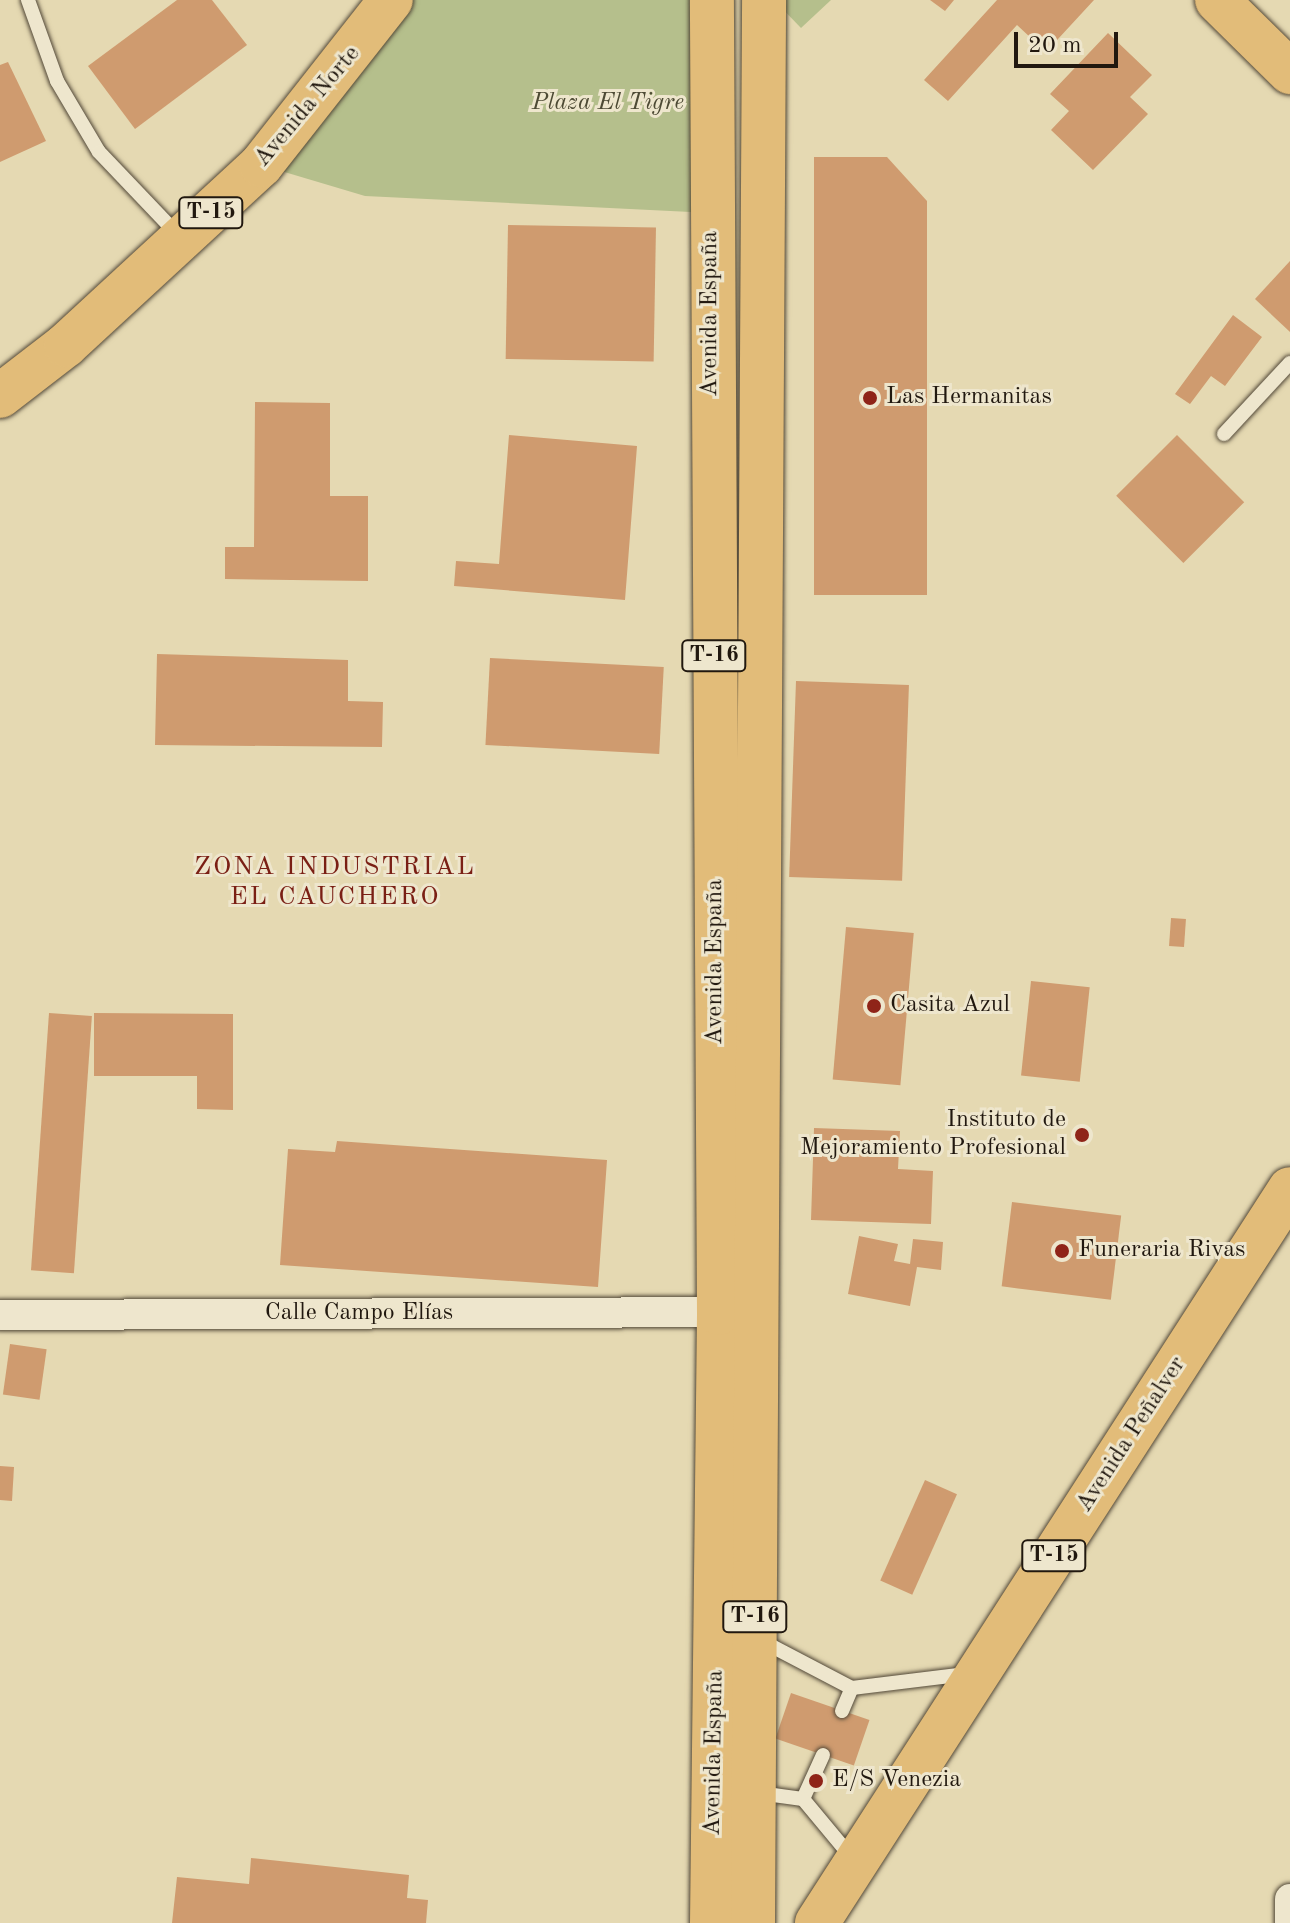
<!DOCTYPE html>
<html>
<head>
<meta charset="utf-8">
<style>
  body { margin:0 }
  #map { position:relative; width:1290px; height:1923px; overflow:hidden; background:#e5d9b2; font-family:"Old Standard TT",serif }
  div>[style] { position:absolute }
  .green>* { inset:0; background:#b5bf8c }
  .building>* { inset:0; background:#cf9b6f; transform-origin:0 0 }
  .roads { filter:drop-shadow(0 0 2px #524838) drop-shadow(0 0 2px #524838) }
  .service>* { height:14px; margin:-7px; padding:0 7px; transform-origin:7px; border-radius:7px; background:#eee6cd }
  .minor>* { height:30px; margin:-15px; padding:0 15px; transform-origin:15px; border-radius:15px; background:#eee6cd }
  .primary>* { height:44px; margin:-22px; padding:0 22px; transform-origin:22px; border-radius:22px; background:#e2bc79 }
  .trunk>* { height:44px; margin:-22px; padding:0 22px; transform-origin:22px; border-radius:22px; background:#e2bc79 }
  .dots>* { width:22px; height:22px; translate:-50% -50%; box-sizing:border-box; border:4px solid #eee6cd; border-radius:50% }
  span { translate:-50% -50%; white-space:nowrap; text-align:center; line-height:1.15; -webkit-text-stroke:6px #eee6cd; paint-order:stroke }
  .shield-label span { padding:2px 6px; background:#eee6cd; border:2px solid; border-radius:6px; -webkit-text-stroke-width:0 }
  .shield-label { font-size:22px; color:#21180f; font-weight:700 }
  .park-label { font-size:24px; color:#4d4a34; font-style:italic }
  .street-label { font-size:24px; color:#21180f }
  .poi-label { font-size:24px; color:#21180f }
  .left { translate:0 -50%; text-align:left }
  .right { translate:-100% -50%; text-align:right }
  .neighbourhood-label { font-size:26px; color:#7a1f14; letter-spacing:2px }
  .scale { position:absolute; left:1014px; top:32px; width:104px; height:36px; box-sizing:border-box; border:4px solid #21180f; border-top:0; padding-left:10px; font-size:24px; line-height:28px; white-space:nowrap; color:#21180f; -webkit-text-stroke:6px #eee6cd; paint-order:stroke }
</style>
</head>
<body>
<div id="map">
  <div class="green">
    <div style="clip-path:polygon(391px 0,712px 0,711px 213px,365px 196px,261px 165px)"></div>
    <div style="clip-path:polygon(774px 0,831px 0,801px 28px)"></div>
  </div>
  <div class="building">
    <div style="clip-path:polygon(177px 0,212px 0,247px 45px,135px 129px,88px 66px)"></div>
    <div style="clip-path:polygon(930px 0,954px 0,945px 11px)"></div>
    <div style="clip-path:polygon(997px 0,1094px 0,1046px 52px,1017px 25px,948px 101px,924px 80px)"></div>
    <div style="clip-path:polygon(1108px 33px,1152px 75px,1130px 97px,1148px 114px,1093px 170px,1051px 130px,1069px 111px,1050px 94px)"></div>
    <div style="clip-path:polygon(8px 62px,46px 141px,0 162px,0 65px)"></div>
    <div style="clip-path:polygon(814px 157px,887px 157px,927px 201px,927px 595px,814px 595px)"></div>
    <div style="left:508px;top:225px;width:148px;height:134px;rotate:1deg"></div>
    <div style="clip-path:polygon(1290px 261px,1290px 332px,1255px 299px)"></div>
    <div style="clip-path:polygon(1233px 315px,1262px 337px,1225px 386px,1211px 376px,1190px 404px,1175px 394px)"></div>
    <div style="clip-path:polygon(255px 402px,330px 403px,330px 496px,368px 496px,368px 581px,225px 579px,225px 547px,254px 547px)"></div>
    <div style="clip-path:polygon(509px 435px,637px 446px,625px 600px,454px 586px,456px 561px,499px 564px)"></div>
    <div style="left:1177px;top:435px;width:95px;height:86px;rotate:45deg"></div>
    <div style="clip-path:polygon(157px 654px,348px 660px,348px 701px,383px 702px,382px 747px,155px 745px)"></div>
    <div style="left:490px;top:658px;width:174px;height:87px;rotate:3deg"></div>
    <div style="left:796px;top:681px;width:113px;height:196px;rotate:2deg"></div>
    <div style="left:1171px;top:918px;width:15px;height:28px;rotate:4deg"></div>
    <div style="left:846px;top:927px;width:68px;height:153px;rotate:5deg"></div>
    <div style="left:1031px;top:981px;width:59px;height:95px;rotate:6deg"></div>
    <div style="left:49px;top:1013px;width:43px;height:258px;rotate:4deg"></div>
    <div style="clip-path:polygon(94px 1013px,233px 1014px,233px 1110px,197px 1109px,197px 1076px,94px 1076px)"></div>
    <div style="clip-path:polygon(814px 1128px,900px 1131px,898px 1169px,933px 1171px,931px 1224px,811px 1220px)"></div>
    <div style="clip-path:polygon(337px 1141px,607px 1160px,598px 1287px,280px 1265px,288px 1149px,335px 1152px)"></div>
    <div style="left:1012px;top:1202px;width:110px;height:85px;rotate:7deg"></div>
    <div style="clip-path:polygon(859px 1236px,898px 1244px,894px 1261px,910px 1264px,913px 1239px,943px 1242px,941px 1270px,917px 1267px,910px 1306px,848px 1294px)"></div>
    <div style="left:10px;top:1344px;width:37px;height:51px;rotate:8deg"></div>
    <div style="clip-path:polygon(0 1466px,14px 1467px,12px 1501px,0 1500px)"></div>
    <div style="left:925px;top:1480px;width:35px;height:110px;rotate:24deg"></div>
    <div style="left:791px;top:1693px;width:83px;height:48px;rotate:19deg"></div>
    <div style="clip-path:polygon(251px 1858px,409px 1875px,407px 1898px,428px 1900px,426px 1923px,172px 1923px,177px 1877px,249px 1884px)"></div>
  </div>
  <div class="roads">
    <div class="service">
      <div style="left:28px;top:0;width:86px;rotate:70.3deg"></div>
      <div style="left:57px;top:81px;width:82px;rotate:59.4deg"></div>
      <div style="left:99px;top:152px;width:113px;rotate:46.4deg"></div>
      <div style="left:1224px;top:434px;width:97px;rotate:-47.1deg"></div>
      <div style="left:760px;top:1640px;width:104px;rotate:27.6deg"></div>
      <div style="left:842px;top:1711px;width:25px;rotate:-67deg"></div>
      <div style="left:852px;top:1688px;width:115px;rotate:-7deg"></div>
      <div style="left:823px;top:1755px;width:48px;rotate:114.4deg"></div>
      <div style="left:803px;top:1799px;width:78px;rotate:50.2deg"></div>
      <div style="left:759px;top:1793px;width:44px;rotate:7.8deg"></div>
    </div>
    <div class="minor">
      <div style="left:0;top:1315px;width:736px;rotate:-0.23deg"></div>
      <div style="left:1290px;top:1923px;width:24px;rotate:-90deg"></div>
    </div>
    <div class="primary">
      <div style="left:1217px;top:0;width:103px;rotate:44.6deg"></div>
      <div style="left:817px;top:1923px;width:873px;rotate:-57.2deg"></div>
    </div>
    <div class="trunk">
      <div style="left:0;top:396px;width:83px;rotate:-37.7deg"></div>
      <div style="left:66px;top:345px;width:265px;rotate:-42.7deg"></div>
      <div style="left:261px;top:165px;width:210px;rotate:-51.8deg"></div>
      <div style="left:712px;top:1923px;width:610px;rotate:-89.34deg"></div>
      <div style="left:719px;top:1313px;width:1313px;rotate:-90.31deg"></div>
      <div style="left:753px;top:1923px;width:1923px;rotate:-89.67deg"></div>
    </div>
  </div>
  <div class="dots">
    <div style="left:870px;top:398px;background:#8f2418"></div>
    <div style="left:874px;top:1006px;background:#8f2418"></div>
    <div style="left:1082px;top:1135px;background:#8f2418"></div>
    <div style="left:1062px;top:1251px;background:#8f2418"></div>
    <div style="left:816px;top:1781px;background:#8f2418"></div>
  </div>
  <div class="shield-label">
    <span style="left:211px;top:213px">T-15</span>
    <span style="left:714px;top:656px">T-16</span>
    <span style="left:1054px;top:1556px">T-15</span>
    <span style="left:755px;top:1617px">T-16</span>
  </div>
  <div class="park-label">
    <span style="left:608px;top:104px">Plaza El Tigre</span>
  </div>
  <div class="street-label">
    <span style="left:308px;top:107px;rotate:-50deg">Avenida Norte</span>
    <span style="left:711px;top:314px;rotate:-90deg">Avenida España</span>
    <span style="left:716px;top:962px;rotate:-90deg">Avenida España</span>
    <span style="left:359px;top:1314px">Calle Campo Elías</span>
    <span style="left:1132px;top:1435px;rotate:-57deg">Avenida Peñalver</span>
    <span style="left:715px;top:1753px;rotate:-89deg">Avenida España</span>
  </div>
  <div class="poi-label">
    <span class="left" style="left:886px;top:398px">Las Hermanitas</span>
    <span class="left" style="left:890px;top:1006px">Casita Azul</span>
    <span class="right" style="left:1066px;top:1135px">Instituto de<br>Mejoramiento Profesional</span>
    <span class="left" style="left:1078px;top:1251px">Funeraria Rivas</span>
    <span class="left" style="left:832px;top:1781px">E/S Venezia</span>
  </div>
  <div class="neighbourhood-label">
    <span style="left:335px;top:883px">ZONA INDUSTRIAL<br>EL CAUCHERO</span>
  </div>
  <div class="scale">20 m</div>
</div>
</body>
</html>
